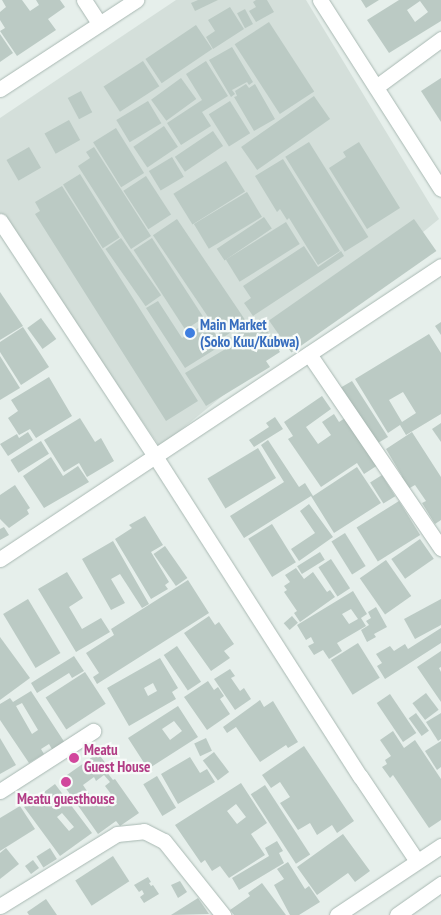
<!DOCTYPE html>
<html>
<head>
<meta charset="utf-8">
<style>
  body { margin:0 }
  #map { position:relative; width:441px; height:915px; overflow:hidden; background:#e6efeb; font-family:"PT Sans Narrow",sans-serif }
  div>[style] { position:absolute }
  .built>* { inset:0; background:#d4dfda }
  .building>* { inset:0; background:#bbcac4; transform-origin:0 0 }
  .roads { filter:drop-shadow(0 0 1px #a8b8b2) drop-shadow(0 0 1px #a8b8b2) }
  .minor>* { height:15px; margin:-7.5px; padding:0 7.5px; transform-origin:7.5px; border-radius:7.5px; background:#fff }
  .secondary>* { height:15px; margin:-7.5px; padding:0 7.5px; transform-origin:7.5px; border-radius:7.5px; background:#fff }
  .dots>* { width:14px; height:14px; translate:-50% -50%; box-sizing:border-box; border:2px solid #f7fbf9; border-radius:50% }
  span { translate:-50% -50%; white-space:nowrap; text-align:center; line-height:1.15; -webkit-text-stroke:4.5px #f7fbf9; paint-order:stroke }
  .shop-label { font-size:15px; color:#366cbe; font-weight:700 }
  .left { translate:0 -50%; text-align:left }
  .hotel-label { font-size:15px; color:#b23c85; font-weight:700 }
</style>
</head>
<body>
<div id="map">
  <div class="built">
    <div style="clip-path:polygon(176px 0,306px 0,439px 219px,160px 447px,0 215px,0 118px)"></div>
  </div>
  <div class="building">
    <div style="clip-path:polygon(2px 0,22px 0,30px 11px,39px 5px,36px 0,60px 0,65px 7px,48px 19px,56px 30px,17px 56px,0 31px,5px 28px,0 20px,0 12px,6px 7px)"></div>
    <div style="clip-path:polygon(198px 0,218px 0,195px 11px,191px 3px)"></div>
    <div style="clip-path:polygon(256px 0,267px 0,274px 12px,256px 22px,249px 11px,256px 7px,253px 2px)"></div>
    <div style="clip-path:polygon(361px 0,379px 0,366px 8px)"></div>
    <div style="clip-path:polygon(evenodd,399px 0,441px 0,441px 21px,389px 53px,367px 20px,399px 0,420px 1px,428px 12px,415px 22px,407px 10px,420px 1px)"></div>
    <div style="clip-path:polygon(230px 7px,244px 29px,213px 49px,206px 37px,215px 31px,208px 20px)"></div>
    <div style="left:245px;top:9px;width:17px;height:9px;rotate:62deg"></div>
    <div style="left:269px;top:22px;width:83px;height:41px;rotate:57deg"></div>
    <div style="left:196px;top:25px;width:29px;height:61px;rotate:56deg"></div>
    <div style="clip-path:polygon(0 34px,13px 53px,0 62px)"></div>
    <div style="clip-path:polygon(232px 47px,253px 82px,249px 85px,247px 82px,232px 90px,235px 94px,231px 97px,209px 60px)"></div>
    <div style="left:143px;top:61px;width:30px;height:47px;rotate:57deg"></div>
    <div style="clip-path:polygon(206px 61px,228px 96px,202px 112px,211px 126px,181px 145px,167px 123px,202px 100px,186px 74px)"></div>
    <div style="left:181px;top:78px;width:26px;height:37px;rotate:54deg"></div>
    <div style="clip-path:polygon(441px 78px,441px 122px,421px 91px)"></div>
    <div style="clip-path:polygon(246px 84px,249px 88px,255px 84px,275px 119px,254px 131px,234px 97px,237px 96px,235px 91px)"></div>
    <div style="left:81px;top:91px;width:24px;height:15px;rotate:62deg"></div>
    <div style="left:314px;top:96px;width:28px;height:89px;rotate:55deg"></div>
    <div style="left:148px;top:101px;width:26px;height:37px;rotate:59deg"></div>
    <div style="left:230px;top:101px;width:38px;height:25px;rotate:58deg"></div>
    <div style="left:69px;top:120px;width:23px;height:28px;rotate:61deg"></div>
    <div style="left:164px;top:126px;width:25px;height:37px;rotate:56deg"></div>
    <div style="left:116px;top:128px;width:53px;height:27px;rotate:58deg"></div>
    <div style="left:213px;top:131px;width:18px;height:46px;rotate:56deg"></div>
    <div style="left:309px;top:142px;width:112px;height:28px;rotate:58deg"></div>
    <div style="clip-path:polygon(359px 142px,400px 208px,367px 229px,329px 168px,346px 157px,343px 152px)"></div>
    <div style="left:29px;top:147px;width:24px;height:26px;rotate:60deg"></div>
    <div style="clip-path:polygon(94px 147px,151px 236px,131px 249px,78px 166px,90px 158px,86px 152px)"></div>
    <div style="left:172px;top:157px;width:23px;height:27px;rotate:59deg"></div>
    <div style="clip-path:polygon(283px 159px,340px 251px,318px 265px,289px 218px,287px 220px,280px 209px,277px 212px,255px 176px)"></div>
    <div style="left:226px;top:161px;width:36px;height:62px;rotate:58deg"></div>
    <div style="left:80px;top:174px;width:75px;height:20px;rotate:58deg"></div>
    <div style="left:146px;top:176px;width:46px;height:27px;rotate:57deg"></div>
    <div style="clip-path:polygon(62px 186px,198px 401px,166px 421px,35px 214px,40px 211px,35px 202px)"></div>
    <div style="left:247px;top:192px;width:29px;height:62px;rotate:59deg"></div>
    <div style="left:264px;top:217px;width:14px;height:57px;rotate:56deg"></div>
    <div style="left:177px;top:219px;width:124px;height:29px;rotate:56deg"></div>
    <div style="left:414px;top:219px;width:39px;height:177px;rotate:55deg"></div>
    <div style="left:286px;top:222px;width:26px;height:71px;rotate:58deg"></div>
    <div style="left:121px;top:238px;width:70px;height:19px;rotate:55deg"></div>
    <div style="left:152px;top:238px;width:95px;height:22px;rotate:57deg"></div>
    <div style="clip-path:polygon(304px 246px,318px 267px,341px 251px,344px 256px,253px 316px,244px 303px,251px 298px,243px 286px)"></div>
    <div style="clip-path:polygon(0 292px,23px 326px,0 340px)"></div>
    <div style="clip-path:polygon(158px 301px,182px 338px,208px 322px,222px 345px,185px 368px,146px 308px)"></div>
    <div style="left:41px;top:318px;width:26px;height:17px;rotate:54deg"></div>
    <div style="clip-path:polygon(260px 319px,280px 352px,266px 361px,270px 367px,206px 406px,185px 373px,234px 344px,230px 338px)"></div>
    <div style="clip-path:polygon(441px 322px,441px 335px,435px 326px)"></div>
    <div style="clip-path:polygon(23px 327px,49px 367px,21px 385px,0 352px,0 342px)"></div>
    <div style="clip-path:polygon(evenodd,429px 334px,441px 353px,441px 414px,406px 435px,400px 425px,388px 433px,355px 379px,429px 334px,403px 392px,416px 413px,402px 422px,389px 400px,403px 392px)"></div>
    <div style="clip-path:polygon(0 356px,20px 388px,0 400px)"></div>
    <div style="clip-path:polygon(49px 377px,72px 416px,36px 438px,30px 429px,19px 435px,8px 418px,18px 411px,11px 400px)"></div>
    <div style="clip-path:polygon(352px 381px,388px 437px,378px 443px,340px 388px)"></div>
    <div style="clip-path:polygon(322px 396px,331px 409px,306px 427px,318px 444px,331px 435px,322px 422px,334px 414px,339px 422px,345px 418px,378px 465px,364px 474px,357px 463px,321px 487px,288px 439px,293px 436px,284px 422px)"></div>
    <div style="clip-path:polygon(275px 417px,283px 429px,254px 447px,249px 440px,269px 427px,266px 423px)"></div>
    <div style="clip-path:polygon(80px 418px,95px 442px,101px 438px,114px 461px,87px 477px,79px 463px,64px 472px,44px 440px)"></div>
    <div style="clip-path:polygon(441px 423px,441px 442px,432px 429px)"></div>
    <div style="clip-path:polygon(28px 432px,33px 440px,8px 456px,0 444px,17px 434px,19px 438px)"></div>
    <div style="clip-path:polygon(412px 432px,441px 477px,441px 520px,435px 524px,422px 503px,426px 501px,415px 485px,408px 489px,400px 477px,402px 476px,386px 449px)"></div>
    <div style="clip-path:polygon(268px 440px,299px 487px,305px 483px,313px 496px,357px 467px,381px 503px,334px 533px,311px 496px,244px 538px,230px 516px,284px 482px,261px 445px)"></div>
    <div style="left:41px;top:441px;width:15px;height:36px;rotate:58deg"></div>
    <div style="left:258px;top:448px;width:35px;height:59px;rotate:59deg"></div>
    <div style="clip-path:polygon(51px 457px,63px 476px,78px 466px,89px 482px,44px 508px,23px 476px)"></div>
    <div style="left:382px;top:475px;width:25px;height:14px;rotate:58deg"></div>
    <div style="clip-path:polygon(15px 485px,30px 508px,27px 510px,29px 514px,9px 528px,0 519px,0 495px)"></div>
    <div style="left:399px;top:501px;width:40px;height:50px;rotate:58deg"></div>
    <div style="clip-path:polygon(309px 504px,333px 537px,299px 561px,291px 549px,315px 533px,300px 511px)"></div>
    <div style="clip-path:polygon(145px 516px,163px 545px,151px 552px,169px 582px,165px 585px,168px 589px,151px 599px,115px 539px,132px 528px,129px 525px)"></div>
    <div style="left:272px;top:524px;width:45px;height:28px;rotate:58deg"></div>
    <div style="clip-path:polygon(4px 527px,9px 535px,0 540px,0 529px)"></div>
    <div style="left:345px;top:533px;width:39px;height:16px;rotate:58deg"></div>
    <div style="left:420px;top:539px;width:24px;height:35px;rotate:55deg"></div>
    <div style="clip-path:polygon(113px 541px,149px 604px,142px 608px,120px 574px,111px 579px,125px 603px,111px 610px,82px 559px)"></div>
    <div style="left:165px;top:546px;width:39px;height:14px;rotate:55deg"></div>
    <div style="left:320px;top:552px;width:9px;height:27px;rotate:58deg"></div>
    <div style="left:331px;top:559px;width:35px;height:15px;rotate:57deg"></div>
    <div style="left:386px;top:560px;width:44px;height:32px;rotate:55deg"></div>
    <div style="clip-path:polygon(296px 568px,304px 579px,313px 572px,327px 592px,330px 590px,335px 597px,300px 622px,294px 613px,297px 611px,284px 592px,287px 590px,284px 586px,290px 582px,285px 575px)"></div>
    <div style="clip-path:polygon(67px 572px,83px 598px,69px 607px,82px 629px,101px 618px,110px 632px,76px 652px,38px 589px)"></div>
    <div style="clip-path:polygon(188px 580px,209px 613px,97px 684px,93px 677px,99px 673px,86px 653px,114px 635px,111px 629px)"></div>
    <div style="clip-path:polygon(evenodd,353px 591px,367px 614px,361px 618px,366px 626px,337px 643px,342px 651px,329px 659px,323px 650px,314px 655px,308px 646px,314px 643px,311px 637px,306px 640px,297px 625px,353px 591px,351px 609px,358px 619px,349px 624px,342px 614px,351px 609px)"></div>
    <div style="left:28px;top:599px;width:63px;height:29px;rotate:59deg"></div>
    <div style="clip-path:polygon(441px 599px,441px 625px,415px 639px,404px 619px)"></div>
    <div style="clip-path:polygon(376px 607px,387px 627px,374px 634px,376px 637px,367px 642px,361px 630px,369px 625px,366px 621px,371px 618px,368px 612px)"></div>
    <div style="clip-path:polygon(209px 616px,215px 625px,219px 622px,234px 644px,224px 651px,230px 658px,211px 671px,184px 633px)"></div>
    <div style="left:292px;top:616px;width:9px;height:11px;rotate:49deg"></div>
    <div style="clip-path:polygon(441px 628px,441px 643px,385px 679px,377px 666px,382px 663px,376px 654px,390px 646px,394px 651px,405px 644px,408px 649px)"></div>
    <div style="clip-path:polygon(0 637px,30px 678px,0 700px)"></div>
    <div style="left:358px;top:643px;width:41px;height:32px;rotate:58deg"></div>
    <div style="left:177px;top:646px;width:43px;height:16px;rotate:56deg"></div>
    <div style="clip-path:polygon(441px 651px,441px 667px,439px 668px,441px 672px,441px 702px,417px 667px)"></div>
    <div style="clip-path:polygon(74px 656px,84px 671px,72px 678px,69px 673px,37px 693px,31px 683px)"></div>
    <div style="clip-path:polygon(evenodd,160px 658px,178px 688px,172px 692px,176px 699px,129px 726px,107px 688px,160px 658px,153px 683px,157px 691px,148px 696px,144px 688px,153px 683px)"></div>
    <div style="clip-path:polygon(230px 669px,235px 676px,231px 678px,240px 691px,244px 688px,251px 699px,235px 710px,214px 679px)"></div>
    <div style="left:85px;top:672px;width:38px;height:47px;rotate:57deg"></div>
    <div style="clip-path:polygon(208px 681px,214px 690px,218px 687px,224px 696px,220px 699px,230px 714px,207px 730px,184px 697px)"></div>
    <div style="clip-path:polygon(evenodd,31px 691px,65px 743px,53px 751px,49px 744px,41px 749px,44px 754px,29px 763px,0 720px,0 704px,10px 698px,13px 702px,31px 691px,22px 703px,38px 730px,32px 734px,16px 706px,22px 703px)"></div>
    <div style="left:426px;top:693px;width:21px;height:17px;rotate:53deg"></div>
    <div style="left:390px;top:694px;width:47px;height:16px;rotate:56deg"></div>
    <div style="clip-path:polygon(260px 700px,264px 707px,273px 701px,298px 742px,288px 748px,286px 745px,260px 762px,236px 727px,227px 733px,223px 727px)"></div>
    <div style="clip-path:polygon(evenodd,178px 706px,198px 737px,148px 769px,128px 738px,178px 706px,174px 721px,182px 731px,170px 740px,162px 729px,174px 721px)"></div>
    <div style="left:416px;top:713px;width:22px;height:9px;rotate:54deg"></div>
    <div style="clip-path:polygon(441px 713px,441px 739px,438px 741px,426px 722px)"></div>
    <div style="clip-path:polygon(393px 731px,404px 748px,415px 740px,441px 779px,441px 820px,429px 828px,393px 775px,390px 778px,382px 767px,387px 764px,385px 760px,391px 756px,380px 740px)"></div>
    <div style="clip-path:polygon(0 738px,16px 765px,0 774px)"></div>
    <div style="left:206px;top:738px;width:14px;height:13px;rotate:65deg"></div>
    <div style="clip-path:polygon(441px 741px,441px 767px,437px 770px,425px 751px)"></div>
    <div style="clip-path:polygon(304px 746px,354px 821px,337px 833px,332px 825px,317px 835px,310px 823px,298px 830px,280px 803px,290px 797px,280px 782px,271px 788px,262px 775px)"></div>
    <div style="left:214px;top:752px;width:25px;height:14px;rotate:53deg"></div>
    <div style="clip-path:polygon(evenodd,98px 753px,109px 768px,106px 771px,113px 780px,115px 779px,139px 813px,120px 826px,116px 821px,98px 834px,60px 780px,98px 753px,104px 775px,110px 782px,105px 786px,111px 794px,101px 800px,99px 796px,93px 800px,83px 785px,94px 777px,96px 781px,104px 775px)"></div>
    <div style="clip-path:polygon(190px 757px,200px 773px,207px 769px,215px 782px,178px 804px,161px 774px)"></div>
    <div style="left:157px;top:776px;width:37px;height:16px;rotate:59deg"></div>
    <div style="clip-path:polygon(evenodd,241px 783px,267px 823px,251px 834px,265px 855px,229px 878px,220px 866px,212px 871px,205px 860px,201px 863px,175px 825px,241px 783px,236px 804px,246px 817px,237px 824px,227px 811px,236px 804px)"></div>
    <div style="clip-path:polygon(evenodd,55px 784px,92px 833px,60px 856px,24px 807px,55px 784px,62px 813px,74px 827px,69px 831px,57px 817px,62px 813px)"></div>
    <div style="left:265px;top:785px;width:83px;height:17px;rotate:57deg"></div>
    <div style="clip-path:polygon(20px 806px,35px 829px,0 851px,0 818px)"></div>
    <div style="clip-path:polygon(343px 834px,370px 871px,355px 882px,348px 873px,317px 895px,297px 867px)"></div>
    <div style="clip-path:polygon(277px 841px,283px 851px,279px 853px,284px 863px,239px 890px,232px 878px,269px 856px,265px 848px)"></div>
    <div style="clip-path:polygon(6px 848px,19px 864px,0 879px,0 853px)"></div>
    <div style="left:50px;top:848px;width:13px;height:16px;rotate:58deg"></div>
    <div style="left:113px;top:856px;width:30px;height:45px;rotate:57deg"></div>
    <div style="left:33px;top:860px;width:10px;height:10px;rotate:53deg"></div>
    <div style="clip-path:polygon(288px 862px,305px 889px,309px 886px,320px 902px,299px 915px,290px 915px,274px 885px,284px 879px,277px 869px)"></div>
    <div style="clip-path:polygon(148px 877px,151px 882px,149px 883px,151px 886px,153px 885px,159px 894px,144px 903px,140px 897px,144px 894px,142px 890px,139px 892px,134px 885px)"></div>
    <div style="clip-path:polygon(180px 881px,187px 892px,178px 898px,171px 885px)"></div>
    <div style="clip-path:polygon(262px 883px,286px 915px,234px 915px,230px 910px,250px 896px,248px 893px)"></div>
    <div style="clip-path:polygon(198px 898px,209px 914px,171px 915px)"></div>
    <div style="clip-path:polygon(46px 899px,57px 915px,29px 915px,27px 912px)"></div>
  </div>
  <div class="roads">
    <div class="minor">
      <div style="left:84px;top:0;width:27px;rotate:57deg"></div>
      <div style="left:320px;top:0;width:224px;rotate:57.4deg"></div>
      <div style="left:376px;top:87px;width:81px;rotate:-36.4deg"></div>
      <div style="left:0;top:89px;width:163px;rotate:-33.2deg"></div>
      <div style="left:0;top:221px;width:282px;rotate:56.6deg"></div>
      <div style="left:155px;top:456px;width:380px;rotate:57.4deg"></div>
      <div style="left:360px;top:776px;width:102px;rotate:56.2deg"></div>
      <div style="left:309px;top:354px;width:235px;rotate:55.8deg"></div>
      <div style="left:0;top:559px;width:529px;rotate:-33.6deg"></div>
      <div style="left:0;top:791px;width:111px;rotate:-32.8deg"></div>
      <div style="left:0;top:906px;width:137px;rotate:-31.6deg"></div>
      <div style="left:117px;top:834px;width:27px;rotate:-6deg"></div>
      <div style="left:144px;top:831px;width:22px;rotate:27deg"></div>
      <div style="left:164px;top:841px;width:95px;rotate:51.4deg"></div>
    </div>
    <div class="secondary">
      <div style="left:337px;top:915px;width:125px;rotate:-33.6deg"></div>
      <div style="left:397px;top:915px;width:54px;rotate:-35.2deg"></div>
    </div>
  </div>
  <div class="dots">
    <div style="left:190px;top:333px;background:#3f7fe0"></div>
    <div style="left:74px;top:758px;background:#d1479c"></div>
    <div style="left:66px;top:782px;background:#d1479c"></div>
  </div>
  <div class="shop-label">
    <span class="left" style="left:200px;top:333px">Main Market<br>(Soko Kuu/Kubwa)</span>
  </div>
  <div class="hotel-label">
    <span class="left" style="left:84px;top:758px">Meatu<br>Guest House</span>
    <span style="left:66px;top:799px">Meatu guesthouse</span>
  </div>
</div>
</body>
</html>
